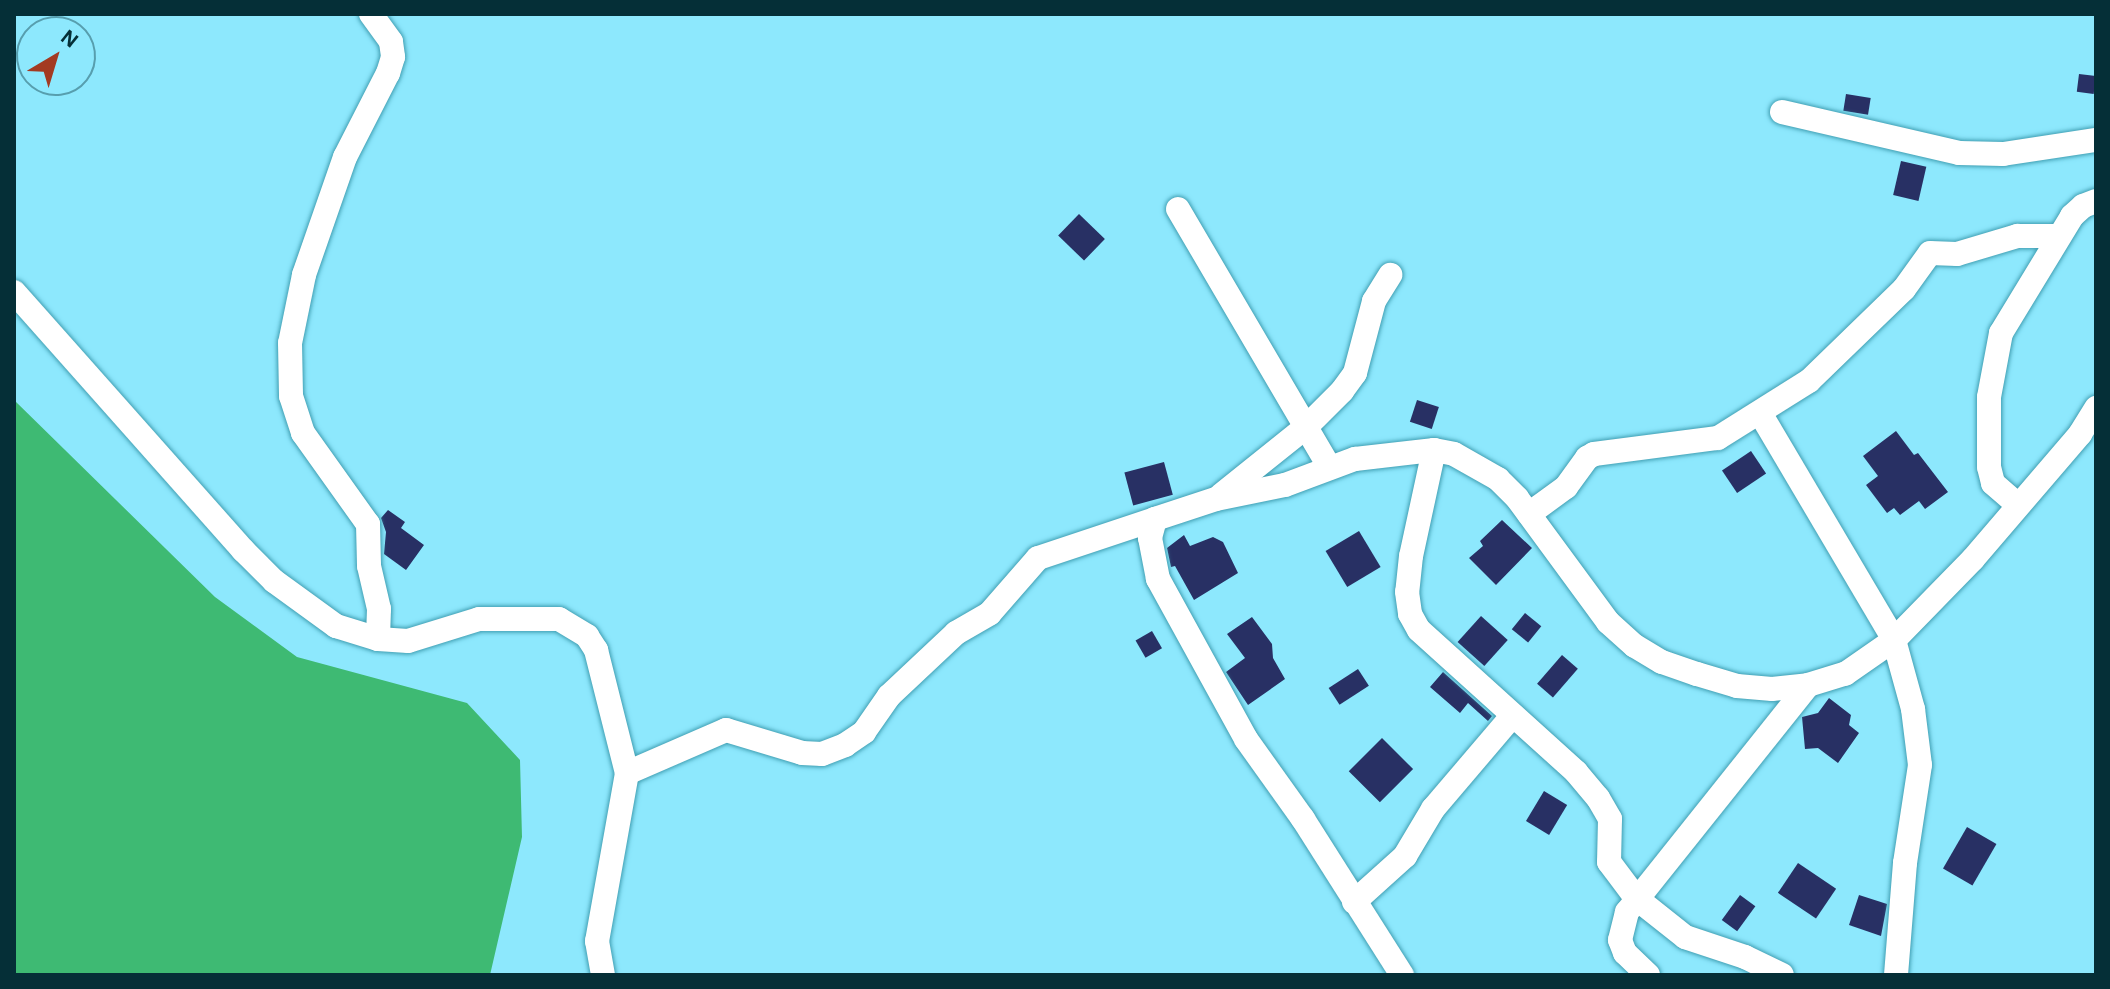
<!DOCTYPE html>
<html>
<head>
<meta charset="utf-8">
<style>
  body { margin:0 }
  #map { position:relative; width:2110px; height:989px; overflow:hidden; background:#8de8fd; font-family:"Alegreya Sans",sans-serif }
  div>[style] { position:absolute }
  .water>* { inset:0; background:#3eba73 }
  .building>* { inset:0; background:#283064; transform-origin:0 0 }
  .roads { filter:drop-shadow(0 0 2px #419fb3) drop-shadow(0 0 2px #419fb3) }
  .street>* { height:24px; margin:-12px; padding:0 12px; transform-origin:12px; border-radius:12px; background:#fff }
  span { translate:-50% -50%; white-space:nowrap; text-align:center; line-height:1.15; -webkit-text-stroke:8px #8de8fd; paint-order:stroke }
  .frame { position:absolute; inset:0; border:16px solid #052f37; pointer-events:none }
  .north { position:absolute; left:16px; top:16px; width:80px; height:80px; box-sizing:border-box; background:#8de8fd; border:2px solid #579eae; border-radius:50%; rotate:38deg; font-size:22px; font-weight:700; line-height:32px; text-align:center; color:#052f37 }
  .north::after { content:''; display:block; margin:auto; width:28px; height:36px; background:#a33a22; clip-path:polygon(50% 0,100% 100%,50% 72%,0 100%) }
</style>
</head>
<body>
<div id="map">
  <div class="water">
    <div style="clip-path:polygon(14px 400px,215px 597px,297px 657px,467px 703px,520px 760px,522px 837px,490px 975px,14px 975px)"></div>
  </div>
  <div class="building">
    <div style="left:2079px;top:74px;width:17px;height:18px;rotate:7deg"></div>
    <div style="left:1846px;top:94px;width:25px;height:17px;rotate:9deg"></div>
    <div style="left:1901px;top:161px;width:26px;height:35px;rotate:13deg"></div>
    <div style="left:1079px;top:214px;width:36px;height:30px;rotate:44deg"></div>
    <div style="left:1417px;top:400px;width:23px;height:23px;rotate:18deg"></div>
    <div style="clip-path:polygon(1896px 431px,1914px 455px,1918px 453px,1948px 492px,1925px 509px,1919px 501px,1900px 515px,1894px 508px,1887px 513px,1866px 485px,1878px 476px,1863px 456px)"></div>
    <div style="left:1751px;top:451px;width:27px;height:35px;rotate:56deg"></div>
    <div style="left:1164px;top:462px;width:34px;height:41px;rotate:75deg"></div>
    <div style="clip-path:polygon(388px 510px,405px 522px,401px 528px,424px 545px,406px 570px,384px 554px,386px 532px,381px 518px)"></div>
    <div style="clip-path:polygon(1502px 520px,1532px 548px,1496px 585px,1469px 558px,1483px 546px,1480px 541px)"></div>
    <div style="left:1359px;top:531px;width:42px;height:39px;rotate:59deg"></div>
    <div style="clip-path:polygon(1184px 535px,1190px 546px,1213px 537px,1223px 542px,1238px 573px,1194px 600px,1175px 566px,1171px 567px,1167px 548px)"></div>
    <div style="left:1525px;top:613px;width:21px;height:21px;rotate:39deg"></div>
    <div style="left:1481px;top:616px;width:36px;height:35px;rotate:42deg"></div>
    <div style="clip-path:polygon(1252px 617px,1272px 644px,1273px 658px,1285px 679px,1248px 705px,1226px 672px,1245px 658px,1227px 634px)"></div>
    <div style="left:1152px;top:631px;width:20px;height:19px;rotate:60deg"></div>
    <div style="left:1562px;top:655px;width:21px;height:38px;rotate:41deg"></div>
    <div style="left:1358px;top:669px;width:20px;height:35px;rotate:57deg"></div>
    <div style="clip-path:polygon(1443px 672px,1492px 716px,1488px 721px,1468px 703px,1460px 713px,1430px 687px)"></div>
    <div style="clip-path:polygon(1829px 698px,1851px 715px,1849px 725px,1859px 733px,1838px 763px,1818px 748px,1805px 749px,1802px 717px,1818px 713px)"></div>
    <div style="left:1382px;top:738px;width:44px;height:47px;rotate:45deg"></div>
    <div style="left:1544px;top:791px;width:27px;height:35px;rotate:31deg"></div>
    <div style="left:1967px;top:827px;width:34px;height:48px;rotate:30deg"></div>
    <div style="left:1798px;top:863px;width:46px;height:36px;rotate:34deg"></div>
    <div style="left:1740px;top:895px;width:19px;height:31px;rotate:36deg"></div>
    <div style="clip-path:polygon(1859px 895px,1887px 904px,1881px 936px,1849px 925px)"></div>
  </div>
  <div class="roads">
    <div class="street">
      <div style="left:371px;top:14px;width:34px;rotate:54deg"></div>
      <div style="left:391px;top:42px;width:15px;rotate:82deg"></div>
      <div style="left:393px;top:57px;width:17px;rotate:107deg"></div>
      <div style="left:388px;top:73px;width:94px;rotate:117.1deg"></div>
      <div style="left:345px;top:157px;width:125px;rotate:109.2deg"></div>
      <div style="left:304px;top:275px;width:69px;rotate:101.6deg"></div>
      <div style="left:290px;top:343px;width:53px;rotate:88.9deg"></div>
      <div style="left:291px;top:396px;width:39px;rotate:72deg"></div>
      <div style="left:303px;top:433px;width:112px;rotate:54.5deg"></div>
      <div style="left:368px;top:524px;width:42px;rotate:88.6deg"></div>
      <div style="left:369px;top:566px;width:44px;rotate:76.9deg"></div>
      <div style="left:379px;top:609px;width:30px;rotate:92deg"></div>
      <div style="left:1782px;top:112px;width:182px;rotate:13deg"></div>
      <div style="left:1959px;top:153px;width:44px;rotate:1.3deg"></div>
      <div style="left:2003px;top:154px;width:94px;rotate:-8.6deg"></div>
      <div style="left:1178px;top:209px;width:300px;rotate:59.6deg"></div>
      <div style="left:14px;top:292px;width:345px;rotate:48.4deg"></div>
      <div style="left:243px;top:550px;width:44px;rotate:45deg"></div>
      <div style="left:274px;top:581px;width:77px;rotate:36deg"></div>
      <div style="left:336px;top:626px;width:44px;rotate:17.2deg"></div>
      <div style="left:378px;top:639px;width:30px;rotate:4deg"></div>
      <div style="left:408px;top:641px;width:74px;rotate:-17.2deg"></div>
      <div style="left:479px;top:619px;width:80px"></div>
      <div style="left:559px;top:619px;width:33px;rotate:31deg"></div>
      <div style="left:587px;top:636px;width:17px;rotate:57deg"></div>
      <div style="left:596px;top:650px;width:127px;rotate:75.9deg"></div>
      <div style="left:627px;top:773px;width:171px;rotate:100.1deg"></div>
      <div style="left:597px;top:941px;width:35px;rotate:80deg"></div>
      <div style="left:1760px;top:413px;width:264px;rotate:59.4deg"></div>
      <div style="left:1894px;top:640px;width:72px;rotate:74.6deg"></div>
      <div style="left:1913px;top:709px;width:56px;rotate:82.9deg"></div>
      <div style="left:1920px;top:765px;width:99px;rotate:98.7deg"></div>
      <div style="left:1905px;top:863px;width:112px;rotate:94.6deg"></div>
      <div style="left:1434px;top:450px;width:108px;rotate:102.2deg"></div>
      <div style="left:1411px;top:556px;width:36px;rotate:96deg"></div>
      <div style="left:1407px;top:592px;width:22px;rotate:82deg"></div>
      <div style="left:1410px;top:614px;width:18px;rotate:61deg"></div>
      <div style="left:1419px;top:630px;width:212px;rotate:42.1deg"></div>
      <div style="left:1576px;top:772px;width:34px;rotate:50deg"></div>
      <div style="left:1598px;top:798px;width:24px;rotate:60deg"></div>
      <div style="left:1610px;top:819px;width:43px;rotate:91.3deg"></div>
      <div style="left:1609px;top:862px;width:45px;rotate:53.1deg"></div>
      <div style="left:1636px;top:898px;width:63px;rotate:38.5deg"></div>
      <div style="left:1685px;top:937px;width:63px;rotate:18.4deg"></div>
      <div style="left:1745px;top:957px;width:41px;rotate:25.9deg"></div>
      <div style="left:1221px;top:495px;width:109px;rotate:-38.7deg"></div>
      <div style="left:1306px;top:427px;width:51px;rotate:-45deg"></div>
      <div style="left:1342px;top:391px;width:22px;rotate:-54deg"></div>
      <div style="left:1355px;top:373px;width:74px;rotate:-75.2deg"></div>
      <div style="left:1374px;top:301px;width:31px;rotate:-58deg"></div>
      <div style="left:2018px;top:505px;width:33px;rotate:-139deg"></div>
      <div style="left:1993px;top:483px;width:16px;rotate:-104deg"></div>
      <div style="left:1989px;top:467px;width:70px;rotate:-90deg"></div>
      <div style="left:1989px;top:397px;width:65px;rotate:-79.4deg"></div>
      <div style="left:2001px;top:333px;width:137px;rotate:-58.7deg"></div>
      <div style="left:2072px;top:216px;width:15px;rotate:-42deg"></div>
      <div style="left:2083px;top:206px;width:14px;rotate:-21deg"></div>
      <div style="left:1529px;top:514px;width:46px;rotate:-36.1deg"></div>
      <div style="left:1566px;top:487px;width:36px;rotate:-54deg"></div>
      <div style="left:1587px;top:458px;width:8px;rotate:-30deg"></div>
      <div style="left:1594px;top:454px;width:125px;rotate:-7.4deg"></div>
      <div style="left:1718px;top:438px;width:107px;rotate:-32.1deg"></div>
      <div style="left:1809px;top:381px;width:132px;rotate:-44.1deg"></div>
      <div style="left:1904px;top:289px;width:44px;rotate:-54.2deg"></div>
      <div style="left:1930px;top:253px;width:27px;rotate:2deg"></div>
      <div style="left:1957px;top:254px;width:63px;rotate:-16.7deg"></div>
      <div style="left:2017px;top:236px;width:41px"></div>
      <div style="left:627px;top:773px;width:108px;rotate:-23.5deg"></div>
      <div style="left:726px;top:730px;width:79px;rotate:16.8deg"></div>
      <div style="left:802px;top:753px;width:20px;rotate:3deg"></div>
      <div style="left:822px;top:754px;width:25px;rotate:-21deg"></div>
      <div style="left:845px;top:745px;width:23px;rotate:-34deg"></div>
      <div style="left:864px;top:732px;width:44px;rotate:-55.2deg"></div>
      <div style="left:889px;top:696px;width:92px;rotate:-43.2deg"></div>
      <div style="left:956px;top:633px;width:39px;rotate:-30deg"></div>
      <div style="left:990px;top:613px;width:73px;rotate:-48.9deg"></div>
      <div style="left:1038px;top:558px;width:123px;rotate:-18.4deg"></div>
      <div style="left:1354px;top:902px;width:69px;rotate:-42deg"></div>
      <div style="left:1405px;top:856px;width:55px;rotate:-59.2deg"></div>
      <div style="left:1433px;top:809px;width:123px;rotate:-49.6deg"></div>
      <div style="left:1402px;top:975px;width:185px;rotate:-122.4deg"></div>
      <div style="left:1303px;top:819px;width:98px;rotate:-125.5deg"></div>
      <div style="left:1246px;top:739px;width:183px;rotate:-118.8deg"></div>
      <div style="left:1158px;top:579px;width:42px;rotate:-101deg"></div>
      <div style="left:1150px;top:538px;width:20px;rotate:-75deg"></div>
      <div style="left:1155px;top:519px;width:64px;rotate:-18.2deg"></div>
      <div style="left:1216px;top:499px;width:70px;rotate:-11.5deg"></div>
      <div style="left:1285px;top:485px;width:75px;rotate:-20.4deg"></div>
      <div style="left:1355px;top:459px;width:80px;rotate:-6.5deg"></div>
      <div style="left:1434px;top:450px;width:20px;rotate:11deg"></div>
      <div style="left:1454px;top:454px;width:51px;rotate:29.6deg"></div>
      <div style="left:1498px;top:479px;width:27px;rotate:45deg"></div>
      <div style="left:1517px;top:498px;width:154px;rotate:53.7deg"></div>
      <div style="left:1608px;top:622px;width:36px;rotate:42deg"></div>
      <div style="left:1635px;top:646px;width:31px;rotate:31deg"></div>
      <div style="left:1662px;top:662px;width:37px;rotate:19deg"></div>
      <div style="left:1697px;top:674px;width:42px;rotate:16.7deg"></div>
      <div style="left:1737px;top:686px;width:35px;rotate:5deg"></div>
      <div style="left:1772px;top:689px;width:36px;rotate:-6deg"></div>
      <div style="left:1808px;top:685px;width:39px;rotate:-17deg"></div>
      <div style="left:1845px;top:674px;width:60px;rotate:-34.8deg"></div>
      <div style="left:1894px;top:640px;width:113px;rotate:-45.7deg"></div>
      <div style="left:1973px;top:559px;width:165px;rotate:-49.4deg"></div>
      <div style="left:2080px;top:434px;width:31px;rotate:-58deg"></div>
      <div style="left:1648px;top:975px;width:32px;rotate:-136deg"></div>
      <div style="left:1625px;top:953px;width:14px;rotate:-111deg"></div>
      <div style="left:1620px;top:940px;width:29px;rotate:-76deg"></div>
      <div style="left:1627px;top:912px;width:290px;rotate:-51.4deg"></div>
    </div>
  </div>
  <div class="frame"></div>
  <div class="north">N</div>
</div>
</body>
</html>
